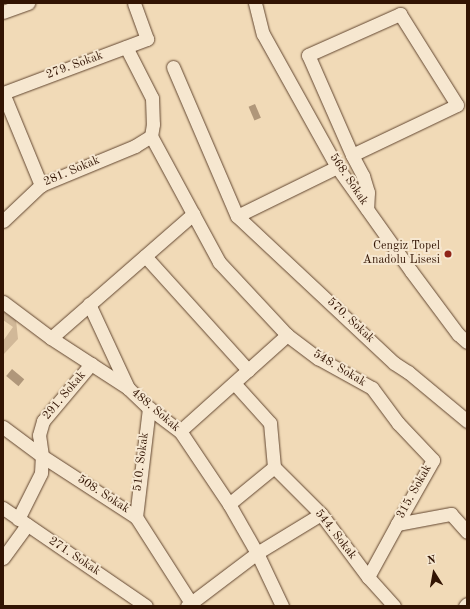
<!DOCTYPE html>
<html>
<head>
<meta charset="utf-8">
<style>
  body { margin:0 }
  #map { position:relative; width:470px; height:609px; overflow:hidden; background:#f1dab7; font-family:"Old Standard TT",serif }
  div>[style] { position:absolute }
  .green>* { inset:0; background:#d1b898 }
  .water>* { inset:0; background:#b0977a; transform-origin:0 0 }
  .roads { filter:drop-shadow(0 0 1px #624630) drop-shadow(0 0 1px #624630) }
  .street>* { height:13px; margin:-6.5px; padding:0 6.5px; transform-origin:6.5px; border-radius:6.5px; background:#f6e7d0 }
  .dots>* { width:11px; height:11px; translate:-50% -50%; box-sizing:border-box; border:2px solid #f6e7d0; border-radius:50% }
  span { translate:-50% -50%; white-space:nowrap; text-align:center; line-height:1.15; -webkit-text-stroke:4px #f6e7d0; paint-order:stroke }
  .street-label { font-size:12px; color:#321403 }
  .poi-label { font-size:12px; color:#321403 }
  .right { translate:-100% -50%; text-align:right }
  .frame { position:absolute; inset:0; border:4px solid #321403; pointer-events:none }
  .north { position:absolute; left:414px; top:553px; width:40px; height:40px; -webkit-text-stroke:3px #f6e7d0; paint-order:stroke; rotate:349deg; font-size:11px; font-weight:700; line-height:16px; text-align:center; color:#321403 }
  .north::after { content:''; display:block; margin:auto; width:14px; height:18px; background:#321403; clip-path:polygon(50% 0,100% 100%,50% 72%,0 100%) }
</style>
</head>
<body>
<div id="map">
  <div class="green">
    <div style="clip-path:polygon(3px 311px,16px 320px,18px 339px,3px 355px,3px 341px,13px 327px,3px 320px)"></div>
  </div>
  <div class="water">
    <div style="left:255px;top:104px;width:15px;height:7px;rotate:67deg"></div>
    <div style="left:12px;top:369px;width:16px;height:9px;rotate:40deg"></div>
  </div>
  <div class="roads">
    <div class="street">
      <div style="left:255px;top:3px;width:32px;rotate:76deg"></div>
      <div style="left:263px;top:34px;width:152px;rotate:60.9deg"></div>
      <div style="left:337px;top:167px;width:128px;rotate:54.6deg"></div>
      <div style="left:411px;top:271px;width:79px;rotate:53.3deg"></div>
      <div style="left:458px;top:334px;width:12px;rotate:42deg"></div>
      <div style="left:3px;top:12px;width:27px;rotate:-20deg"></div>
      <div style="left:126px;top:47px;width:57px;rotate:63deg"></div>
      <div style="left:152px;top:98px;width:26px;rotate:88deg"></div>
      <div style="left:153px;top:124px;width:12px;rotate:99deg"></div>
      <div style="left:151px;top:136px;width:143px;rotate:61.6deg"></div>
      <div style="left:219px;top:262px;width:100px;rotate:47deg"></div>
      <div style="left:173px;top:67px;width:162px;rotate:66.8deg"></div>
      <div style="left:237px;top:216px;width:215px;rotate:43.1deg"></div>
      <div style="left:394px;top:363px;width:17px;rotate:33deg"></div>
      <div style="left:408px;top:372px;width:77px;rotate:39.7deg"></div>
      <div style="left:3px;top:93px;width:154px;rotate:-20.6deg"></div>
      <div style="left:147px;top:39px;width:38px;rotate:-110deg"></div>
      <div style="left:3px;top:93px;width:100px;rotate:67.6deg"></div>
      <div style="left:352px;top:155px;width:109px;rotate:-113.7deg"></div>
      <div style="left:308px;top:55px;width:101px;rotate:-24deg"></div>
      <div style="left:400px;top:14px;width:107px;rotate:57.9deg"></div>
      <div style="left:457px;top:105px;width:116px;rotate:154.5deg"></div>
      <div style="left:352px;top:155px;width:24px;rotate:62deg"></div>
      <div style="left:363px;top:176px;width:17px;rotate:73deg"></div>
      <div style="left:368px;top:192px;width:17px;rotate:93deg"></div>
      <div style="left:237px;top:216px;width:111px;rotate:-26.1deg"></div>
      <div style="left:3px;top:221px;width:52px;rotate:-43.5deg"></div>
      <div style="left:41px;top:185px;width:102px;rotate:-22.5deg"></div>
      <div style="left:135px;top:146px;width:19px;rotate:-32deg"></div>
      <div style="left:145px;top:256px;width:154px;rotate:47.9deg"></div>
      <div style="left:3px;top:302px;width:60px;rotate:36.9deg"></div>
      <div style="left:51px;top:338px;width:92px;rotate:33deg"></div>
      <div style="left:128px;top:388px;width:29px;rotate:44deg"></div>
      <div style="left:149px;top:408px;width:39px;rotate:37deg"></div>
      <div style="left:180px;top:431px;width:88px;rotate:56.1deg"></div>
      <div style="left:229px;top:504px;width:56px;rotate:60.3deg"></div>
      <div style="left:257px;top:553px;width:59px;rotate:64.7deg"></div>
      <div style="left:89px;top:304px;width:93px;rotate:65.1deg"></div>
      <div style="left:51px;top:338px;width:189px;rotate:-41.1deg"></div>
      <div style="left:234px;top:383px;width:54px;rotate:48deg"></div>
      <div style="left:270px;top:423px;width:44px;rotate:84.8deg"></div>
      <div style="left:3px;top:427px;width:49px;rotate:36.6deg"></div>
      <div style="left:42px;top:456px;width:112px;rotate:33deg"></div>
      <div style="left:136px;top:517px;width:106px;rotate:57.4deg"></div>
      <div style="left:180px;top:431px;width:144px;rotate:-41.9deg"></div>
      <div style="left:287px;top:335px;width:39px;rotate:37deg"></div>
      <div style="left:318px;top:358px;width:62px;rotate:29.1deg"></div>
      <div style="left:372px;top:388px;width:44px;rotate:53.4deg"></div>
      <div style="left:398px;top:423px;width:51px;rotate:46.6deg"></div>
      <div style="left:433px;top:460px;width:73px;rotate:119.4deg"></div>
      <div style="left:274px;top:467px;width:66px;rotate:45deg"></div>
      <div style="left:321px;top:514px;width:79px;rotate:53.3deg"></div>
      <div style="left:368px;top:577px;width:39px;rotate:48deg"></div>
      <div style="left:229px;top:504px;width:58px;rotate:-39.4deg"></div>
      <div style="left:3px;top:508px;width:173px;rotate:34.4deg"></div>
      <div style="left:136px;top:517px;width:110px;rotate:-83.2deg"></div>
      <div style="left:18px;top:519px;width:51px;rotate:-63.4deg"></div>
      <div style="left:41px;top:473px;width:17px;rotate:-87deg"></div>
      <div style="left:42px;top:456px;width:21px;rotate:-98deg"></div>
      <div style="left:39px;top:435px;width:15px;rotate:-74deg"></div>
      <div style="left:43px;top:421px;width:75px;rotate:-49.9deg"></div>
      <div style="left:3px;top:558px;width:41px;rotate:-54deg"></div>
      <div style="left:368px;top:577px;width:60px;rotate:-61.3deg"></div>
      <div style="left:397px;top:524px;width:55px;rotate:-10.5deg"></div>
      <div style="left:451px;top:514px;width:24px;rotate:48deg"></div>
      <div style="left:187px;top:606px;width:88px;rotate:-37.1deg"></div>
      <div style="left:257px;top:553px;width:75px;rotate:-31.4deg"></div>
      <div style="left:465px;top:606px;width:3px;rotate:-45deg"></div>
    </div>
  </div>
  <div class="dots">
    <div style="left:448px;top:254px;background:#8f2418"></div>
  </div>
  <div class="street-label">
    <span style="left:75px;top:66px;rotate:-20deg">279. Sokak</span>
    <span style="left:72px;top:172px;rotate:-23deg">281. Sokak</span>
    <span style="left:348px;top:180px;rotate:56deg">568. Sokak</span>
    <span style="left:350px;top:321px;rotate:43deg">570. Sokak</span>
    <span style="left:339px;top:369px;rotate:31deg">548. Sokak</span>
    <span style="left:65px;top:396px;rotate:-50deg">291. Sokak</span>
    <span style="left:155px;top:411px;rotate:40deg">488. Sokak</span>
    <span style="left:142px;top:462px;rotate:-83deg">510. Sokak</span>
    <span style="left:415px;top:492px;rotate:-61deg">315. Sokak</span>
    <span style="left:103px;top:495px;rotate:33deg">508. Sokak</span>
    <span style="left:335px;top:535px;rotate:52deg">544. Sokak</span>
    <span style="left:74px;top:557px;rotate:34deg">271. Sokak</span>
  </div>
  <div class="poi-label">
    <span class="right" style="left:440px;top:254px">Cengiz Topel<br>Anadolu Lisesi</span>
  </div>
  <div class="frame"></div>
  <div class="north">N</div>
</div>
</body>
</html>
